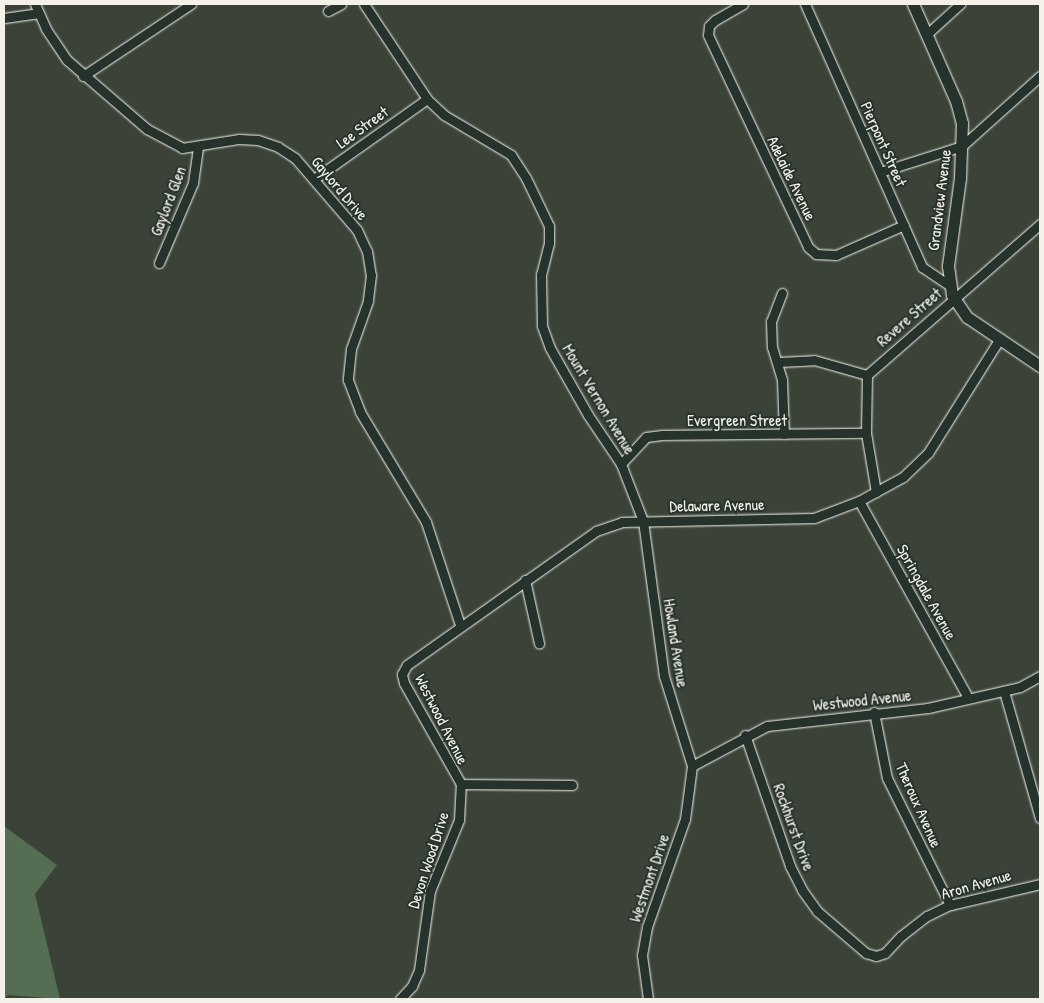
<!DOCTYPE html>
<html>
<head>
<meta charset="utf-8">
<style>
  body { margin:0 }
  #map { position:relative; width:1044px; height:1003px; overflow:hidden; background:#3b4339; font-family:"Patrick Hand",sans-serif }
  div>[style] { position:absolute }
  .green>* { inset:0; background:#556d53 }
  .roads { filter:drop-shadow(0 0 1px #f4f1e8) drop-shadow(0 0 1px #f4f1e8) }
  .minor>* { height:9px; margin:-4.5px; padding:0 4.5px; transform-origin:4.5px; border-radius:4.5px; background:#26332d }
  .major>* { height:11px; margin:-5.5px; padding:0 5.5px; transform-origin:5.5px; border-radius:5.5px; background:#26332d }
  span { translate:-50% -50%; white-space:nowrap; text-align:center; line-height:1.15; -webkit-text-stroke:4px #26332d; paint-order:stroke }
  .street-label { font-size:16px; color:#f4f1e8 }
  .frame { position:absolute; inset:0; border:5px solid #f4f1e8; pointer-events:none }
</style>
</head>
<body>
<div id="map">
  <div class="green">
    <div style="clip-path:polygon(4px 826px,57px 865px,35px 894px,60px 999px,8px 995px,4px 999px)"></div>
  </div>
  <div class="roads">
    <div class="minor">
      <div style="left:35px;top:4px;width:27px;rotate:66deg"></div>
      <div style="left:46px;top:29px;width:37px;rotate:56deg"></div>
      <div style="left:67px;top:60px;width:106px;rotate:40.8deg"></div>
      <div style="left:147px;top:129px;width:40px;rotate:28deg"></div>
      <div style="left:182px;top:148px;width:58px;rotate:-9deg"></div>
      <div style="left:239px;top:139px;width:19px;rotate:3deg"></div>
      <div style="left:258px;top:140px;width:21px;rotate:19deg"></div>
      <div style="left:278px;top:147px;width:20px;rotate:33deg"></div>
      <div style="left:295px;top:158px;width:95px;rotate:49.3deg"></div>
      <div style="left:357px;top:230px;width:23px;rotate:65deg"></div>
      <div style="left:367px;top:251px;width:24px;rotate:81deg"></div>
      <div style="left:371px;top:275px;width:26px;rotate:97deg"></div>
      <div style="left:368px;top:301px;width:51px;rotate:109.5deg"></div>
      <div style="left:351px;top:349px;width:31px;rotate:96deg"></div>
      <div style="left:348px;top:380px;width:34px;rotate:69deg"></div>
      <div style="left:360px;top:412px;width:128px;rotate:59deg"></div>
      <div style="left:426px;top:522px;width:108px;rotate:71.7deg"></div>
      <div style="left:364px;top:4px;width:114px;rotate:56.4deg"></div>
      <div style="left:427px;top:99px;width:23px;rotate:43deg"></div>
      <div style="left:444px;top:115px;width:78px;rotate:30.8deg"></div>
      <div style="left:511px;top:155px;width:27px;rotate:57deg"></div>
      <div style="left:526px;top:178px;width:53px;rotate:64.4deg"></div>
      <div style="left:549px;top:226px;width:17px;rotate:90deg"></div>
      <div style="left:549px;top:243px;width:32px;rotate:104deg"></div>
      <div style="left:541px;top:274px;width:52px;rotate:88.9deg"></div>
      <div style="left:542px;top:326px;width:23px;rotate:70deg"></div>
      <div style="left:550px;top:348px;width:77px;rotate:60.4deg"></div>
      <div style="left:588px;top:415px;width:59px;rotate:56deg"></div>
      <div style="left:621px;top:464px;width:61px;rotate:68.9deg"></div>
      <div style="left:643px;top:521px;width:156px;rotate:82.3deg"></div>
      <div style="left:664px;top:676px;width:94px;rotate:72.7deg"></div>
      <div style="left:692px;top:766px;width:53px;rotate:97.5deg"></div>
      <div style="left:685px;top:819px;width:114px;rotate:109.4deg"></div>
      <div style="left:647px;top:927px;width:28px;rotate:100deg"></div>
      <div style="left:642px;top:955px;width:44px;rotate:82.2deg"></div>
      <div style="left:743px;top:4px;width:32px;rotate:150deg"></div>
      <div style="left:715px;top:20px;width:8px;rotate:135deg"></div>
      <div style="left:709px;top:26px;width:9px;rotate:96deg"></div>
      <div style="left:708px;top:35px;width:234px;rotate:64.7deg"></div>
      <div style="left:808px;top:247px;width:11px;rotate:41deg"></div>
      <div style="left:816px;top:254px;width:20px;rotate:3deg"></div>
      <div style="left:836px;top:255px;width:74px;rotate:-23.8deg"></div>
      <div style="left:805px;top:4px;width:288px;rotate:66deg"></div>
      <div style="left:922px;top:267px;width:32px;rotate:34deg"></div>
      <div style="left:328px;top:11px;width:15px;rotate:-28deg"></div>
      <div style="left:4px;top:18px;width:34px;rotate:-8deg"></div>
      <div style="left:927px;top:34px;width:45px;rotate:-42.3deg"></div>
      <div style="left:83px;top:76px;width:130px;rotate:-33.7deg"></div>
      <div style="left:880px;top:172px;width:86px;rotate:-17.6deg"></div>
      <div style="left:962px;top:146px;width:105px;rotate:-41.9deg"></div>
      <div style="left:314px;top:179px;width:138px;rotate:-35.3deg"></div>
      <div style="left:159px;top:263px;width:87px;rotate:-67deg"></div>
      <div style="left:193px;top:183px;width:36px;rotate:-82deg"></div>
      <div style="left:782px;top:293px;width:30px;rotate:111deg"></div>
      <div style="left:771px;top:321px;width:26px;rotate:88deg"></div>
      <div style="left:772px;top:347px;width:34px;rotate:73deg"></div>
      <div style="left:782px;top:380px;width:54px;rotate:87.9deg"></div>
      <div style="left:779px;top:362px;width:35px;rotate:-3deg"></div>
      <div style="left:814px;top:360px;width:55px;rotate:15.8deg"></div>
      <div style="left:867px;top:375px;width:230px;rotate:-41.1deg"></div>
      <div style="left:867px;top:375px;width:58px;rotate:91deg"></div>
      <div style="left:866px;top:433px;width:60px;rotate:80.4deg"></div>
      <div style="left:621px;top:464px;width:37px;rotate:-47deg"></div>
      <div style="left:646px;top:437px;width:16px;rotate:-7deg"></div>
      <div style="left:662px;top:435px;width:204px;rotate:-0.6deg"></div>
      <div style="left:859px;top:501px;width:225px;rotate:61deg"></div>
      <div style="left:525px;top:580px;width:65px;rotate:77.5deg"></div>
      <div style="left:1004px;top:691px;width:132px;rotate:74.2deg"></div>
      <div style="left:874px;top:712px;width:67px;rotate:78.9deg"></div>
      <div style="left:887px;top:778px;width:142px;rotate:63.6deg"></div>
      <div style="left:745px;top:735px;width:139px;rotate:71deg"></div>
      <div style="left:790px;top:866px;width:27px;rotate:63deg"></div>
      <div style="left:802px;top:890px;width:26px;rotate:54deg"></div>
      <div style="left:817px;top:911px;width:65px;rotate:40.6deg"></div>
      <div style="left:866px;top:953px;width:10px;rotate:17deg"></div>
      <div style="left:876px;top:956px;width:9px;rotate:-18deg"></div>
      <div style="left:885px;top:953px;width:23px;rotate:-47deg"></div>
      <div style="left:901px;top:936px;width:33px;rotate:-38deg"></div>
      <div style="left:927px;top:916px;width:25px;rotate:-26deg"></div>
      <div style="left:950px;top:905px;width:92px;rotate:-13.1deg"></div>
      <div style="left:692px;top:766px;width:85px;rotate:-28.1deg"></div>
      <div style="left:767px;top:726px;width:162px;rotate:-6.4deg"></div>
      <div style="left:928px;top:708px;width:94px;rotate:-12.9deg"></div>
      <div style="left:1020px;top:687px;width:23px;rotate:-29deg"></div>
      <div style="left:572px;top:785px;width:111px;rotate:-179.5deg"></div>
      <div style="left:461px;top:784px;width:116px;rotate:-119.4deg"></div>
      <div style="left:404px;top:683px;width:9px;rotate:-103deg"></div>
      <div style="left:402px;top:674px;width:10px;rotate:-61deg"></div>
      <div style="left:407px;top:665px;width:232px;rotate:-35.3deg"></div>
      <div style="left:596px;top:531px;width:28px;rotate:-19deg"></div>
      <div style="left:622px;top:522px;width:192px;rotate:-1.2deg"></div>
      <div style="left:814px;top:518px;width:48px;rotate:-20.7deg"></div>
      <div style="left:859px;top:501px;width:50px;rotate:-28.6deg"></div>
      <div style="left:903px;top:477px;width:35px;rotate:-44deg"></div>
      <div style="left:928px;top:453px;width:133px;rotate:-57.9deg"></div>
      <div style="left:400px;top:999px;width:18px;rotate:-47deg"></div>
      <div style="left:412px;top:986px;width:17px;rotate:-66deg"></div>
      <div style="left:419px;top:970px;width:80px;rotate:-82.1deg"></div>
      <div style="left:430px;top:891px;width:77px;rotate:-67.8deg"></div>
      <div style="left:459px;top:820px;width:36px;rotate:-87deg"></div>
    </div>
    <div class="major">
      <div style="left:913px;top:4px;width:106px;rotate:66.1deg"></div>
      <div style="left:956px;top:101px;width:23px;rotate:75deg"></div>
      <div style="left:962px;top:123px;width:55px;rotate:92.1deg"></div>
      <div style="left:960px;top:178px;width:89px;rotate:97.8deg"></div>
      <div style="left:948px;top:266px;width:29px;rotate:82deg"></div>
      <div style="left:952px;top:295px;width:27px;rotate:56deg"></div>
      <div style="left:967px;top:317px;width:88px;rotate:33.9deg"></div>
    </div>
  </div>
  <div class="street-label">
    <span style="left:362px;top:127px;rotate:-36deg">Lee Street</span>
    <span style="left:884px;top:144px;rotate:66deg">Pierpont Street</span>
    <span style="left:792px;top:178px;rotate:64deg">Adelaide Avenue</span>
    <span style="left:340px;top:188px;rotate:50deg">Gaylord Drive</span>
    <span style="left:939px;top:200px;rotate:-83deg">Grandview Avenue</span>
    <span style="left:168px;top:201px;rotate:-69deg">Gaylord Glen</span>
    <span style="left:909px;top:317px;rotate:-41deg">Revere Street</span>
    <span style="left:599px;top:399px;rotate:59deg">Mount Vernon Avenue</span>
    <span style="left:737px;top:420px">Evergreen Street</span>
    <span style="left:717px;top:505px;rotate:-1deg">Delaware Avenue</span>
    <span style="left:927px;top:592px;rotate:61deg">Springdale Avenue</span>
    <span style="left:676px;top:643px;rotate:81deg">Howland Avenue</span>
    <span style="left:862px;top:700px;rotate:-6deg">Westwood Avenue</span>
    <span style="left:442px;top:719px;rotate:63deg">Westwood Avenue</span>
    <span style="left:919px;top:805px;rotate:66deg">Theroux Avenue</span>
    <span style="left:794px;top:827px;rotate:70deg">Rockhurst Drive</span>
    <span style="left:428px;top:860px;rotate:-72deg">Devon Wood Drive</span>
    <span style="left:649px;top:878px;rotate:-71deg">Westmont Drive</span>
    <span style="left:976px;top:884px;rotate:-16deg">Aron Avenue</span>
  </div>
  <div class="frame"></div>
</div>
</body>
</html>
